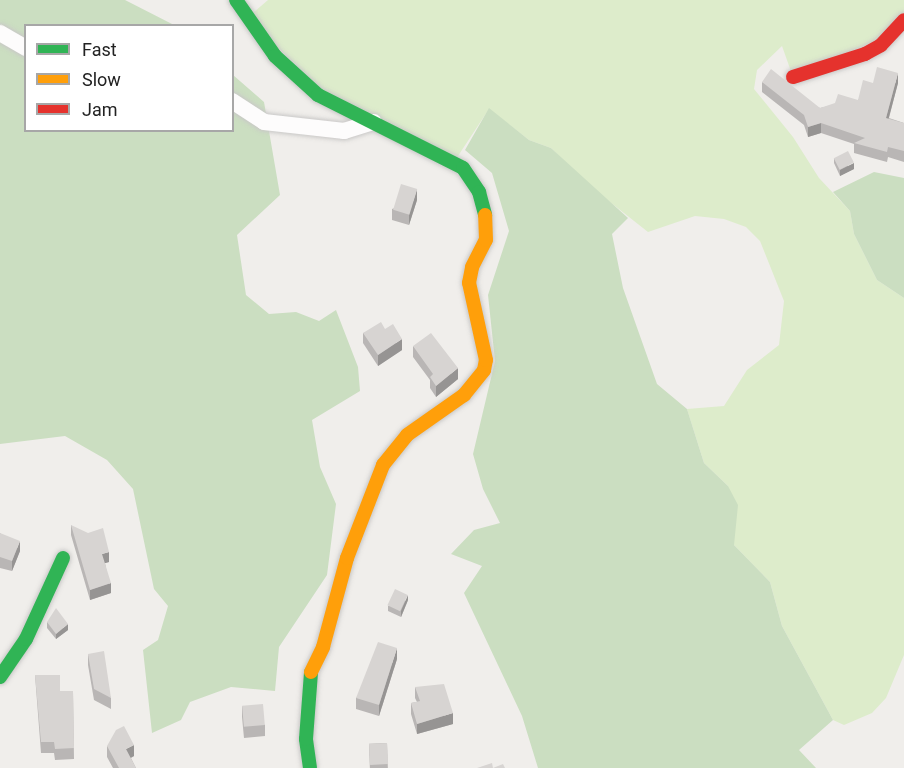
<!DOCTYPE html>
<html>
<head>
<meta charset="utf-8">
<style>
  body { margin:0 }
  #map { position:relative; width:904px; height:768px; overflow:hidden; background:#f0eeeb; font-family:Roboto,sans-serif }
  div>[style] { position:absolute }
  .grass>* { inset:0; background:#ddeccb }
  .forest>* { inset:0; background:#cbdec1 }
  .roads { filter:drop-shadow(0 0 2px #c9c8c7) drop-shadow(0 0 2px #c9c8c7) }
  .street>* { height:16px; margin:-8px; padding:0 8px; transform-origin:8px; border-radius:8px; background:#fdfcfc }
  .fast>* { height:14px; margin:-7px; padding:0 7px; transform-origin:7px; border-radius:7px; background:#30b455 }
  .slow>* { height:14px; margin:-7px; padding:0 7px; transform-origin:7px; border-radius:7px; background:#ff9f0a }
  .jam>* { height:14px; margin:-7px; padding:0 7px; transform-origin:7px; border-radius:7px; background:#e5322d }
  .wall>* { inset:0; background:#b9b6b5; transform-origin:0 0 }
  .shaded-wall>* { inset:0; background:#969493 }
  .building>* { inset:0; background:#d7d4d2; transform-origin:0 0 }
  span { translate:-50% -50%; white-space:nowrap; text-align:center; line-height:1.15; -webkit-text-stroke:4.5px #fff; paint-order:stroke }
  .legend { position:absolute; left:24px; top:24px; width:210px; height:108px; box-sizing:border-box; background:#fff; border:2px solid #a7a7a7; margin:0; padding:8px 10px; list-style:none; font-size:18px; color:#222 }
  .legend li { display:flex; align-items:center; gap:12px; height:30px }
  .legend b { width:30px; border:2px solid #a7a7a7 }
</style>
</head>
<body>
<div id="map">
  <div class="grass">
    <div style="clip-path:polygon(268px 0,904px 0,904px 20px,895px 32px,793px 77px,782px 46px,757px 70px,754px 89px,793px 137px,819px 178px,850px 211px,854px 234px,877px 280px,904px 298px,904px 655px,886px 698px,872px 713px,844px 725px,833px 720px,782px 626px,770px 582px,734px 545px,728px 486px,704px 463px,687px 409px,724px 406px,747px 370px,779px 345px,784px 301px,760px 241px,746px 227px,724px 219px,695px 216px,648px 232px,591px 187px,551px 148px,529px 140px,489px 109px,454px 162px,339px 106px,247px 18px)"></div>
  </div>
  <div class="forest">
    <div style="clip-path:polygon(0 0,125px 0,174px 25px,26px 26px,26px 130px,232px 130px,233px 75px,264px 102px,280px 195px,237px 235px,246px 295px,269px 314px,296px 312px,319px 321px,336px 310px,358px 367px,360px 391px,312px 420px,320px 467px,336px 504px,327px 575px,279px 647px,275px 691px,231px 687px,190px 702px,181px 720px,152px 733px,143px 650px,158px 640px,168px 606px,154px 589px,133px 489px,107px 460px,65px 436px,0 444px)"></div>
    <div style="clip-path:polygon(489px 108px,529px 140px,551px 148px,628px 218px,612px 234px,623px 288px,657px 384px,687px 409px,704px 463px,728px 486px,738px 505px,734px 545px,770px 582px,782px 626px,833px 720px,799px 750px,816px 768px,538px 768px,522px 716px,464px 593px,482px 566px,451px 554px,474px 530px,500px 523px,483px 489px,473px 454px,495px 361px,488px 295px,509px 231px,492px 173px,465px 150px)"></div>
    <div style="clip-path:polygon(874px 172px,904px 178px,904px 298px,877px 280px,854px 234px,850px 211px,833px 192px)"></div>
  </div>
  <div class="roads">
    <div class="street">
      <div style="left:0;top:33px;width:30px;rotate:30deg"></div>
      <div style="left:232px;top:101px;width:38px;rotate:33deg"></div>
      <div style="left:264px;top:122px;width:81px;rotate:6.4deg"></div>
      <div style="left:344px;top:131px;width:31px;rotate:-17deg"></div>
    </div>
    <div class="fast">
      <div style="left:236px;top:0;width:68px;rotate:55.1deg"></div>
      <div style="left:275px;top:56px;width:58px;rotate:42.2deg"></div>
      <div style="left:318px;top:95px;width:162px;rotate:26.7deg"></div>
      <div style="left:463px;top:168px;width:29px;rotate:56deg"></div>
      <div style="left:479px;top:192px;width:24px;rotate:75deg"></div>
      <div style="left:0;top:677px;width:46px;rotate:-55.6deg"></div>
      <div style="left:26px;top:639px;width:89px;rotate:-65.4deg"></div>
      <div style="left:310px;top:768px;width:29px;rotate:-98deg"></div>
      <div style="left:306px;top:739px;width:67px;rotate:-85.7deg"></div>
    </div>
    <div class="slow">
      <div style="left:311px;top:672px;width:28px;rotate:-64deg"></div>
      <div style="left:323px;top:647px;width:92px;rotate:-74.9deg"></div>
      <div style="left:347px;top:558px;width:100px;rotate:-68.8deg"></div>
      <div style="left:383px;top:465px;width:38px;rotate:-51deg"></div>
      <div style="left:407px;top:435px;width:70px;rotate:-35.1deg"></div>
      <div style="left:464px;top:395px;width:32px;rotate:-51deg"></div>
      <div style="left:484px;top:370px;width:10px;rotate:-79deg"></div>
      <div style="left:486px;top:360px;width:79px;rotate:-102.4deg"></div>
      <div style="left:469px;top:283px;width:16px;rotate:-79deg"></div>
      <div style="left:472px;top:267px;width:30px;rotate:-63deg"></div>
      <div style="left:486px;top:240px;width:25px;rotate:-92deg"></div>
    </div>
    <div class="jam">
      <div style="left:793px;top:77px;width:76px;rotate:-17.7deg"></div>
      <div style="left:865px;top:54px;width:18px;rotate:-29deg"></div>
      <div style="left:881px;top:45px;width:34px;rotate:-47deg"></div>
    </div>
  </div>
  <div class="wall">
    <div style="clip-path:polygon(762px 82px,820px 108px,858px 100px,873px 83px,898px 83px,889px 118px,904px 123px,904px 162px,888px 157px,887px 162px,854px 153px,854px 144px,821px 133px,808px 137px,804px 125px,762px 92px)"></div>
    <div style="clip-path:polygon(834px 158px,854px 169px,840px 176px,834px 163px)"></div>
    <div style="clip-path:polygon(417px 200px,409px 225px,392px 220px,392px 209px)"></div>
    <div style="clip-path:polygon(385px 329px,402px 350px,378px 366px,363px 343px,363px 333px)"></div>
    <div style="clip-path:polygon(413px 346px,458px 379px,436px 397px,430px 388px,430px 380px,413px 357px)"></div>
    <div style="clip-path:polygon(71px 525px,109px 562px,105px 563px,111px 593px,90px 600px,71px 535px)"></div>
    <div style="clip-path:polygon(0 533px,20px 551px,12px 571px,0 568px)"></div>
    <div style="clip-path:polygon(408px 600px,401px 617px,388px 611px,388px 606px)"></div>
    <div style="clip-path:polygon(47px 622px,68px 630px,56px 639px,47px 628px)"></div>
    <div style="clip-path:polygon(88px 654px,111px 698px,111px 709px,94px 700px,88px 665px)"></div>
    <div style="clip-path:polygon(397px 659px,379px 716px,356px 709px,356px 698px)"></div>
    <div style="clip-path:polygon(35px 675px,60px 691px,73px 691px,74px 759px,55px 760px,54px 753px,41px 753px)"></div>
    <div style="clip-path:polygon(415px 687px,453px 724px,417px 734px,411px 714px,411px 703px,417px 702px,415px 698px)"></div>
    <div style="clip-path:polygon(242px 706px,265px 725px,265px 736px,244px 738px,242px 717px)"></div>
    <div style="left:387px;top:743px;width:25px;height:18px;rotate:88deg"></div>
    <div style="clip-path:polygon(107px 746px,134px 756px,131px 758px,136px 768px,113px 768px,107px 757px)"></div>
  </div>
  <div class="shaded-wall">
    <div style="clip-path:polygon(898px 73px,898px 83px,886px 128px,886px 118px)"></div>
    <div style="clip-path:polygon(821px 123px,821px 133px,808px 137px,808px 127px)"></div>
    <div style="clip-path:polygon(854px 163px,854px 169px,840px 176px,840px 170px)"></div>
    <div style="clip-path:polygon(417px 189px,417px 200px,409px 225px,409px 214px)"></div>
    <div style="clip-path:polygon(402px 339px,402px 350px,378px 366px,378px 355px)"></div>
    <div style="clip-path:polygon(458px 368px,458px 379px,436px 397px,436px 386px)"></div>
    <div style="clip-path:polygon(20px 541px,20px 551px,12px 571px,12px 561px)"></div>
    <div style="clip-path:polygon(109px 552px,109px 562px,102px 564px,102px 554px)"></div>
    <div style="clip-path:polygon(111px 583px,111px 593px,90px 600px,90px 590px)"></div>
    <div style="clip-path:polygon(408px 595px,408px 600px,401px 617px,401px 611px)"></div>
    <div style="clip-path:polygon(68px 624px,68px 630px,56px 639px,56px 634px)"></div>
    <div style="clip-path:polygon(397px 648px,397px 659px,379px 716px,379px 705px)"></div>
    <div style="clip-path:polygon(453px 713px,453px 724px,417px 734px,417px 724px)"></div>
    <div style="clip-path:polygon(134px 745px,134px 756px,126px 760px,126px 749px)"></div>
  </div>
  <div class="building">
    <div style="clip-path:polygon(877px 67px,898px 73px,886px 118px,904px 123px,904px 151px,888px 147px,887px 152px,854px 143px,865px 138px,821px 123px,808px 127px,804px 115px,762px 82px,771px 69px,820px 108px,835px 103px,838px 94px,858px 100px,863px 80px,873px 83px)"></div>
    <div style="left:848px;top:151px;width:13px;height:16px;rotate:63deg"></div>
    <div style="left:401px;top:184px;width:17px;height:27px;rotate:17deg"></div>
    <div style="clip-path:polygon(381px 322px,385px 329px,393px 324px,402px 339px,378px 355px,363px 333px)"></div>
    <div style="clip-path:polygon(431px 333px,458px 368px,436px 386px,430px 377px,433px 374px,413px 346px)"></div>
    <div style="clip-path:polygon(71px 525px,88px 533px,103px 528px,109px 552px,102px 554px,111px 583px,90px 590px)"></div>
    <div style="clip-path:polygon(0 533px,20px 541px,12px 561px,0 557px)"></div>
    <div style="left:395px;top:589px;width:14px;height:18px;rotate:25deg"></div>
    <div style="clip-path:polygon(56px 608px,68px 624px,56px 634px,47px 622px)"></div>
    <div style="clip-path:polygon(378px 642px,397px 648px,379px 705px,356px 698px)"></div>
    <div style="clip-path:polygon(104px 651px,111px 698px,94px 689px,88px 654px)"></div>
    <div style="clip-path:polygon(35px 675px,60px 675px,60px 691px,73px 691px,74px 748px,55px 749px,54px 742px,41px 742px)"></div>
    <div style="clip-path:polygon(444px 684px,453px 713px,417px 724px,411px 703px,420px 701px,415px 687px)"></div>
    <div style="left:263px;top:704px;width:21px;height:21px;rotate:85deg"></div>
    <div style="clip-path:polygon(124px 726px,134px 745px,126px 749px,136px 768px,119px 768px,107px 746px,116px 730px)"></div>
    <div style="left:387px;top:743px;width:21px;height:18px;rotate:87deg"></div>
    <div style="clip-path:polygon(492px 763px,493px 768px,503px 764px,505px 768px,477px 768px)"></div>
  </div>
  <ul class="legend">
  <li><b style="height:8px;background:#30b455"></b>Fast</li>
  <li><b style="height:8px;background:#ff9f0a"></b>Slow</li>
  <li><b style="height:8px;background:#e5322d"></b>Jam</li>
  </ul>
</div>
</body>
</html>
